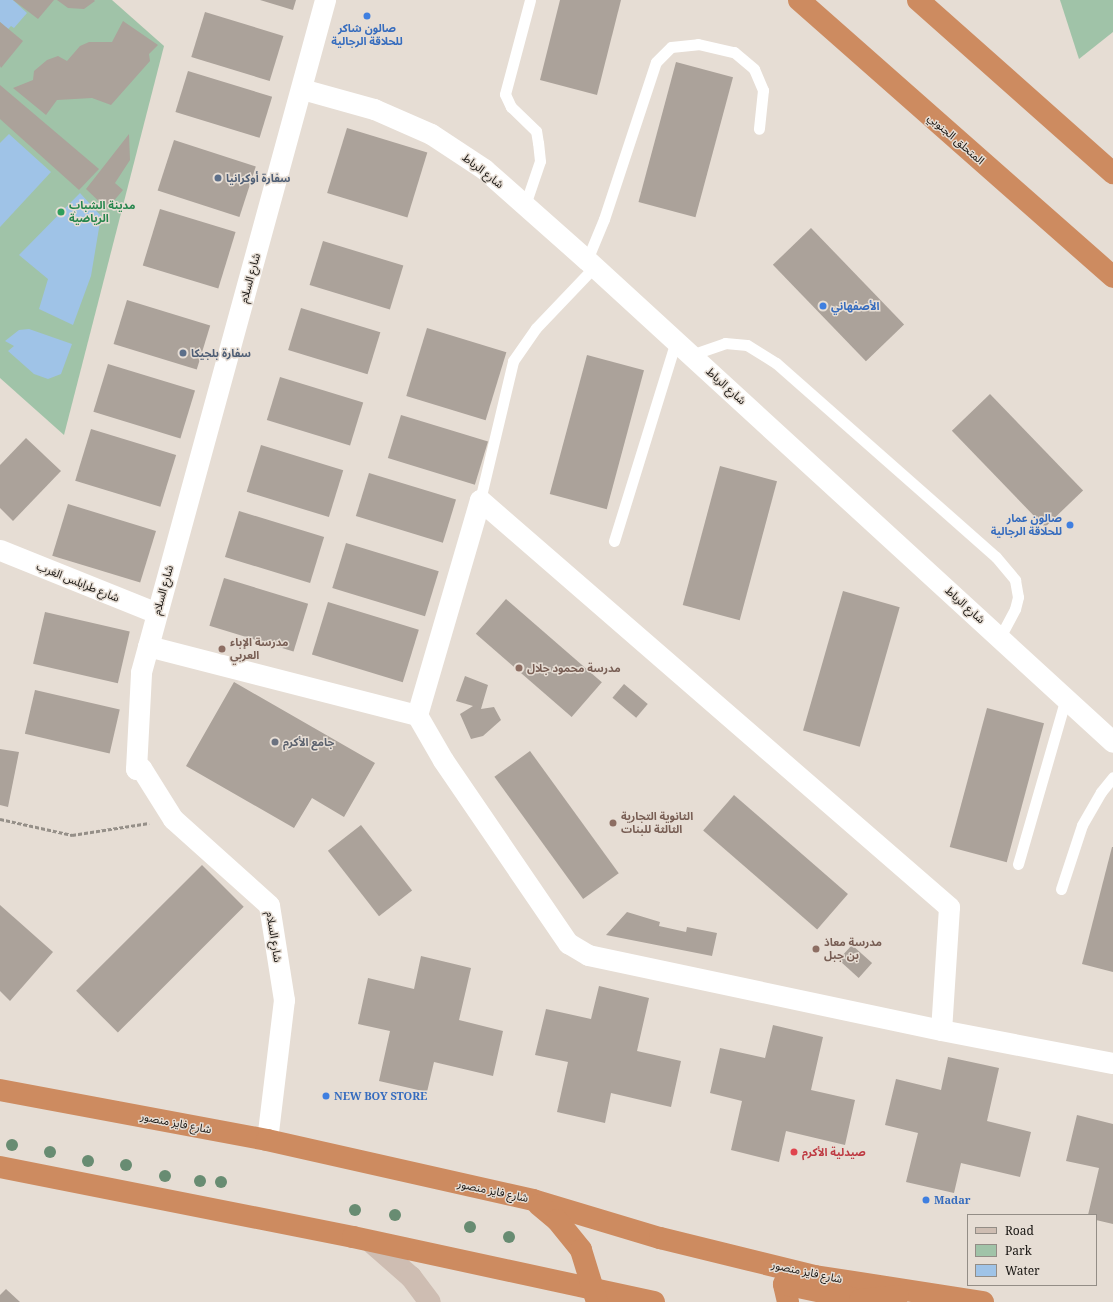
<!DOCTYPE html>
<html>
<head>
<meta charset="utf-8">
<style>
  body { margin:0 }
  #map { position:relative; width:1113px; height:1302px; overflow:hidden; background:#e6ddd4; font-family:"Noto Serif","Noto Sans Arabic",serif }
  div>[style] { position:absolute }
  .green>* { inset:0; background:#a0c3a8 }
  .water>* { inset:0; background:#9fc3e7 }
  .building>* { inset:0; background:#aba29a; transform-origin:0 0 }
  .path>* { height:2.5px; margin-top:-1.25px; transform-origin:0; background:repeating-linear-gradient(90deg,#958f88 0 4px,transparent 0 6px) }
  .lane>* { height:11px; margin:-5.5px; padding:0 5.5px; transform-origin:5.5px; border-radius:5.5px; background:#fff }
  .street>* { height:21px; margin:-10.5px; padding:0 10.5px; transform-origin:10.5px; border-radius:10.5px; background:#fff }
  .secondary>* { height:22px; margin:-11px; padding:0 11px; transform-origin:11px; border-radius:11px; background:#cebdb2 }
  .highway>* { height:22px; margin:-11px; padding:0 11px; transform-origin:11px; border-radius:11px; background:#cd8b60 }
  .trees>* { width:12px; height:12px; margin:-6px; border-radius:50%; background:#688c72 }
  .dots>* { width:11px; height:11px; translate:-50% -50%; box-sizing:border-box; border:2px solid #e6ddd4; border-radius:50% }
  span { translate:-50% -50%; white-space:nowrap; text-align:center; line-height:1.15; -webkit-text-stroke:3px #e6ddd4; paint-order:stroke }
  .shop-label { font-size:11px; color:#366cbe; font-weight:700 }
  .left { translate:0 -50%; text-align:left }
  .right { translate:-100% -50%; text-align:right }
  .street-label { font-size:11px; color:#171411 }
  .service-label { font-size:11px; color:#4e5e75; font-weight:700 }
  .leisure-label { font-size:11px; color:#27864d; font-weight:700 }
  .education-label { font-size:11px; color:#785e54; font-weight:700 }
  .worship-label { font-size:11px; color:#5b616d; font-weight:700 }
  .health-label { font-size:11px; color:#be3a42; font-weight:700 }
  .legend { position:absolute; left:967px; top:1214px; width:130px; height:72px; box-sizing:border-box; background:#e6ddd4; border:1px solid #938d86; margin:0; padding:5px 7px; list-style:none; font-size:12px; color:#171411 }
  .legend li { display:flex; align-items:center; gap:8px; height:20px }
  .legend b { width:20px; border:1px solid #938d86 }
</style>
</head>
<body>
<div id="map">
  <div class="green">
    <div style="clip-path:polygon(0 0,112px 0,164px 46px,64px 435px,0 378px)"></div>
    <div style="clip-path:polygon(1060px 0,1113px 0,1113px 32px,1079px 59px)"></div>
  </div>
  <div class="water">
    <div style="clip-path:polygon(0 0,13px 0,27px 13px,14px 28px,11px 26px,8px 29px,0 22px)"></div>
    <div style="clip-path:polygon(9px 134px,51px 172px,0 227px,0 143px)"></div>
    <div style="clip-path:polygon(80px 193px,101px 216px,91px 276px,73px 325px,39px 309px,48px 279px,19px 255px)"></div>
    <div style="clip-path:polygon(29px 329px,72px 344px,61px 374px,48px 379px,34px 374px,8px 351px,14px 346px,5px 341px,19px 330px)"></div>
  </div>
  <div class="building">
    <div style="clip-path:polygon(13px 0,54px 0,38px 19px)"></div>
    <div style="clip-path:polygon(57px 0,94px 0,95px 1px,84px 9px,68px 8px)"></div>
    <div style="clip-path:polygon(260px 0,296px 0,293px 10px)"></div>
    <div style="clip-path:polygon(560px 0,621px 0,597px 95px,540px 80px)"></div>
    <div style="left:205px;top:12px;width:82px;height:47px;rotate:17deg"></div>
    <div style="clip-path:polygon(123px 21px,158px 45px,149px 54px,150px 61px,111px 105px,92px 98px,57px 100px,46px 115px,13px 88px,33px 80px,34px 71px,47px 60px,58px 56px,67px 61px,80px 46px,89px 42px,112px 42px)"></div>
    <div style="clip-path:polygon(0 22px,23px 41px,1px 68px,0 66px)"></div>
    <div style="left:676px;top:62px;width:59px;height:145px;rotate:15deg"></div>
    <div style="left:188px;top:71px;width:88px;height:43px;rotate:17deg"></div>
    <div style="clip-path:polygon(0 85px,99px 169px,79px 190px,0 119px)"></div>
    <div style="left:347px;top:128px;width:84px;height:68px;rotate:17deg"></div>
    <div style="clip-path:polygon(129px 134px,130px 160px,115px 183px,123px 190px,107px 209px,86px 189px)"></div>
    <div style="left:174px;top:140px;width:86px;height:53px;rotate:18deg"></div>
    <div style="left:160px;top:209px;width:79px;height:59px;rotate:17deg"></div>
    <div style="left:811px;top:228px;width:134px;height:53px;rotate:46deg"></div>
    <div style="left:323px;top:241px;width:84px;height:46px;rotate:17deg"></div>
    <div style="left:127px;top:300px;width:87px;height:46px;rotate:17deg"></div>
    <div style="left:301px;top:308px;width:83px;height:44px;rotate:17deg"></div>
    <div style="left:427px;top:328px;width:83px;height:71px;rotate:17deg"></div>
    <div style="left:587px;top:355px;width:59px;height:144px;rotate:15deg"></div>
    <div style="left:108px;top:364px;width:91px;height:50px;rotate:17deg"></div>
    <div style="left:280px;top:377px;width:87px;height:45px;rotate:17deg"></div>
    <div style="left:990px;top:394px;width:134px;height:53px;rotate:46deg"></div>
    <div style="left:401px;top:415px;width:91px;height:45px;rotate:17deg"></div>
    <div style="left:91px;top:429px;width:89px;height:54px;rotate:17deg"></div>
    <div style="clip-path:polygon(26px 438px,61px 471px,13px 521px,0 508px,0 465px)"></div>
    <div style="left:261px;top:445px;width:86px;height:49px;rotate:17deg"></div>
    <div style="left:720px;top:466px;width:59px;height:144px;rotate:15deg"></div>
    <div style="left:369px;top:473px;width:91px;height:45px;rotate:17deg"></div>
    <div style="left:68px;top:504px;width:92px;height:54px;rotate:17deg"></div>
    <div style="left:239px;top:511px;width:89px;height:48px;rotate:17deg"></div>
    <div style="left:346px;top:543px;width:97px;height:47px;rotate:17deg"></div>
    <div style="left:224px;top:578px;width:88px;height:50px;rotate:17deg"></div>
    <div style="left:843px;top:591px;width:59px;height:145px;rotate:16deg"></div>
    <div style="left:506px;top:599px;width:127px;height:46px;rotate:41deg"></div>
    <div style="left:328px;top:602px;width:95px;height:55px;rotate:17deg"></div>
    <div style="left:45px;top:612px;width:87px;height:53px;rotate:13deg"></div>
    <div style="clip-path:polygon(465px 676px,488px 685px,481px 709px,494px 707px,501px 720px,483px 736px,471px 739px,460px 714px,473px 706px,456px 701px)"></div>
    <div style="clip-path:polygon(234px 682px,375px 763px,344px 817px,312px 798px,294px 828px,186px 766px)"></div>
    <div style="left:624px;top:684px;width:31px;height:18px;rotate:40deg"></div>
    <div style="left:35px;top:690px;width:87px;height:45px;rotate:13deg"></div>
    <div style="left:987px;top:708px;width:59px;height:144px;rotate:15deg"></div>
    <div style="clip-path:polygon(0 749px,19px 752px,8px 807px,0 805px)"></div>
    <div style="left:530px;top:751px;width:151px;height:44px;rotate:54deg"></div>
    <div style="left:734px;top:795px;width:151px;height:47px;rotate:41deg"></div>
    <div style="left:361px;top:825px;width:83px;height:42px;rotate:52deg"></div>
    <div style="clip-path:polygon(1112px 847px,1113px 847px,1113px 972px,1082px 964px)"></div>
    <div style="left:202px;top:865px;width:59px;height:178px;rotate:45deg"></div>
    <div style="clip-path:polygon(0 905px,53px 952px,10px 1001px,0 991px)"></div>
    <div style="clip-path:polygon(627px 912px,660px 922px,659px 926px,686px 932px,687px 927px,717px 933px,712px 956px,606px 935px)"></div>
    <div style="left:852px;top:945px;width:27px;height:20px;rotate:42deg"></div>
    <div style="clip-path:polygon(421px 956px,471px 968px,459px 1020px,503px 1031px,493px 1076px,434px 1062px,427px 1092px,379px 1081px,390px 1031px,358px 1024px,368px 978px,414px 989px)"></div>
    <div style="clip-path:polygon(599px 986px,649px 998px,637px 1051px,681px 1061px,671px 1107px,611px 1093px,605px 1123px,557px 1112px,568px 1062px,535px 1055px,546px 1009px,591px 1019px)"></div>
    <div style="clip-path:polygon(773px 1025px,823px 1037px,811px 1090px,855px 1100px,845px 1145px,786px 1131px,779px 1162px,731px 1150px,742px 1101px,710px 1093px,720px 1048px,765px 1058px)"></div>
    <div style="clip-path:polygon(948px 1057px,999px 1068px,987px 1121px,1031px 1132px,1020px 1177px,961px 1163px,954px 1193px,906px 1182px,918px 1133px,885px 1125px,896px 1079px,941px 1090px)"></div>
    <div style="clip-path:polygon(1077px 1115px,1113px 1124px,1113px 1224px,1096px 1220px,1096px 1215px,1088px 1215px,1099px 1168px,1066px 1161px)"></div>
    <div style="clip-path:polygon(6px 1289px,20px 1302px,0 1302px,0 1295px)"></div>
  </div>
  <div class="path">
    <div style="left:0;top:819px;width:74px;rotate:12.5deg"></div>
    <div style="left:72px;top:835px;width:78px;rotate:-8.9deg"></div>
  </div>
  <div class="lane">
    <div style="left:525px;top:205px;width:46px;rotate:-71.2deg"></div>
    <div style="left:540px;top:161px;width:18px;rotate:-96deg"></div>
    <div style="left:538px;top:143px;width:12px;rotate:-99deg"></div>
    <div style="left:536px;top:131px;width:35px;rotate:-136deg"></div>
    <div style="left:511px;top:107px;width:14px;rotate:-115deg"></div>
    <div style="left:505px;top:94px;width:97px;rotate:-75.1deg"></div>
    <div style="left:587px;top:260px;width:44px;rotate:-67.5deg"></div>
    <div style="left:604px;top:219px;width:165px;rotate:-71.7deg"></div>
    <div style="left:656px;top:62px;width:21px;rotate:-45deg"></div>
    <div style="left:671px;top:47px;width:27px;rotate:-6deg"></div>
    <div style="left:698px;top:44px;width:37px;rotate:13deg"></div>
    <div style="left:734px;top:52px;width:26px;rotate:40deg"></div>
    <div style="left:754px;top:69px;width:23px;rotate:67deg"></div>
    <div style="left:763px;top:90px;width:39px;rotate:96deg"></div>
    <div style="left:691px;top:355px;width:36px;rotate:-19deg"></div>
    <div style="left:725px;top:343px;width:22px;rotate:5deg"></div>
    <div style="left:747px;top:345px;width:34px;rotate:32deg"></div>
    <div style="left:776px;top:363px;width:293px;rotate:41.4deg"></div>
    <div style="left:996px;top:557px;width:30px;rotate:50deg"></div>
    <div style="left:1015px;top:580px;width:17px;rotate:80deg"></div>
    <div style="left:1018px;top:597px;width:12px;rotate:104deg"></div>
    <div style="left:1015px;top:609px;width:32px;rotate:118deg"></div>
    <div style="left:480px;top:500px;width:143px;rotate:-76.6deg"></div>
    <div style="left:513px;top:361px;width:40px;rotate:-55.1deg"></div>
    <div style="left:536px;top:328px;width:84px;rotate:-46.4deg"></div>
    <div style="left:614px;top:541px;width:209px;rotate:-72.8deg"></div>
    <div style="left:1018px;top:864px;width:173px;rotate:-73.9deg"></div>
    <div style="left:1061px;top:889px;width:67px;rotate:-71.8deg"></div>
    <div style="left:1082px;top:825px;width:38px;rotate:-60deg"></div>
    <div style="left:1101px;top:792px;width:19px;rotate:-51deg"></div>
  </div>
  <div class="street">
    <div style="left:302px;top:89px;width:75px;rotate:15.5deg"></div>
    <div style="left:374px;top:109px;width:62px;rotate:23.7deg"></div>
    <div style="left:431px;top:134px;width:64px;rotate:33.4deg"></div>
    <div style="left:484px;top:169px;width:137px;rotate:41.5deg"></div>
    <div style="left:587px;top:260px;width:713px;rotate:42.5deg"></div>
    <div style="left:0;top:550px;width:169px;rotate:21.9deg"></div>
    <div style="left:148px;top:646px;width:278px;rotate:14.4deg"></div>
    <div style="left:417px;top:715px;width:52px;rotate:60deg"></div>
    <div style="left:443px;top:760px;width:222px;rotate:55.7deg"></div>
    <div style="left:568px;top:943px;width:23px;rotate:31deg"></div>
    <div style="left:588px;top:955px;width:361px;rotate:12deg"></div>
    <div style="left:941px;top:1030px;width:175px;rotate:10.9deg"></div>
    <div style="left:417px;top:715px;width:224px;rotate:-73.7deg"></div>
    <div style="left:480px;top:500px;width:621px;rotate:40.95deg"></div>
    <div style="left:949px;top:907px;width:123px;rotate:93.7deg"></div>
    <div style="left:267px;top:1140px;width:141px;rotate:-83.1deg"></div>
    <div style="left:284px;top:1000px;width:96px;rotate:-99deg"></div>
    <div style="left:269px;top:905px;width:129px;rotate:-138.1deg"></div>
    <div style="left:173px;top:819px;width:60px;rotate:-122.1deg"></div>
    <div style="left:141px;top:768px;width:5px;rotate:169deg"></div>
    <div style="left:136px;top:769px;width:97px;rotate:-87deg"></div>
    <div style="left:141px;top:672px;width:697px;rotate:-74.69deg"></div>
  </div>
  <div class="secondary">
    <div style="left:371px;top:1242px;width:53px;rotate:41.2deg"></div>
    <div style="left:411px;top:1277px;width:31px;rotate:53deg"></div>
  </div>
  <div class="highway">
    <div style="left:799px;top:0;width:419px;rotate:41.4deg"></div>
    <div style="left:918px;top:0;width:261px;rotate:41.6deg"></div>
    <div style="left:0;top:1090px;width:272px;rotate:10.6deg"></div>
    <div style="left:267px;top:1140px;width:273px;rotate:12.7deg"></div>
    <div style="left:533px;top:1200px;width:133px;rotate:16.7deg"></div>
    <div style="left:660px;top:1238px;width:160px;rotate:13.8deg"></div>
    <div style="left:815px;top:1276px;width:170px;rotate:8.8deg"></div>
    <div style="left:0;top:1167px;width:360px;rotate:11.2deg"></div>
    <div style="left:353px;top:1237px;width:308px;rotate:12.2deg"></div>
    <div style="left:539px;top:1205px;width:23px;rotate:40deg"></div>
    <div style="left:557px;top:1220px;width:38px;rotate:51deg"></div>
    <div style="left:581px;top:1250px;width:54px;rotate:72.9deg"></div>
    <div style="left:788px;top:1302px;width:18px;rotate:-103deg"></div>
    <div style="left:784px;top:1284px;width:78px;rotate:11.9deg"></div>
    <div style="left:860px;top:1300px;width:38px;rotate:-6deg"></div>
  </div>
  <div class="trees">
    <div style="left:12px;top:1145px"></div>
    <div style="left:50px;top:1152px"></div>
    <div style="left:88px;top:1161px"></div>
    <div style="left:126px;top:1165px"></div>
    <div style="left:165px;top:1176px"></div>
    <div style="left:200px;top:1181px"></div>
    <div style="left:221px;top:1182px"></div>
    <div style="left:355px;top:1210px"></div>
    <div style="left:395px;top:1215px"></div>
    <div style="left:470px;top:1227px"></div>
    <div style="left:509px;top:1237px"></div>
  </div>
  <div class="dots">
    <div style="left:367px;top:16px;background:#3f7fe0"></div>
    <div style="left:218px;top:178px;background:#5c6f8a"></div>
    <div style="left:61px;top:212px;background:#2e9e5b"></div>
    <div style="left:823px;top:306px;background:#3f7fe0"></div>
    <div style="left:183px;top:353px;background:#5c6f8a"></div>
    <div style="left:1070px;top:525px;background:#3f7fe0"></div>
    <div style="left:222px;top:649px;background:#8d6e63"></div>
    <div style="left:519px;top:668px;background:#8d6e63"></div>
    <div style="left:275px;top:742px;background:#6b7280"></div>
    <div style="left:613px;top:823px;background:#8d6e63"></div>
    <div style="left:816px;top:949px;background:#8d6e63"></div>
    <div style="left:326px;top:1096px;background:#3f7fe0"></div>
    <div style="left:794px;top:1152px;background:#e0444e"></div>
    <div style="left:926px;top:1200px;background:#3f7fe0"></div>
  </div>
  <div class="shop-label">
    <span style="left:367px;top:35px">صالون شاكر<br>للحلاقة الرجالية</span>
    <span class="left" style="left:831px;top:306px">الأصفهاني</span>
    <span class="right" style="left:1062px;top:525px">صالون عمار<br>للحلاقة الرجالية</span>
    <span class="left" style="left:334px;top:1096px">NEW BOY STORE</span>
    <span class="left" style="left:934px;top:1200px">Madar</span>
  </div>
  <div class="street-label">
    <span style="left:956px;top:139px;rotate:41deg">المتحلق الجنوبي</span>
    <span style="left:483px;top:171px;rotate:38deg">شارع الرباط</span>
    <span style="left:250px;top:278px;rotate:-75deg">شارع السلام</span>
    <span style="left:726px;top:386px;rotate:42deg">شارع الرباط</span>
    <span style="left:78px;top:582px;rotate:22deg">شارع طرابلس الغرب</span>
    <span style="left:163px;top:590px;rotate:-75deg">شارع السلام</span>
    <span style="left:965px;top:605px;rotate:42deg">شارع الرباط</span>
    <span style="left:274px;top:937px;rotate:81deg">شارع السلام</span>
    <span style="left:176px;top:1123px;rotate:11deg">شارع فايز منصور</span>
    <span style="left:493px;top:1191px;rotate:12deg">شارع فايز منصور</span>
    <span style="left:807px;top:1272px;rotate:12deg">شارع فايز منصور</span>
  </div>
  <div class="service-label">
    <span class="left" style="left:226px;top:178px">سفارة أوكرانيا</span>
    <span class="left" style="left:191px;top:353px">سفارة بلجيكا</span>
  </div>
  <div class="leisure-label">
    <span class="left" style="left:69px;top:212px">مدينة الشباب<br>الرياضية</span>
  </div>
  <div class="education-label">
    <span class="left" style="left:230px;top:649px">مدرسة الإباء<br>العربي</span>
    <span class="left" style="left:527px;top:668px">مدرسة محمود جلال</span>
    <span class="left" style="left:621px;top:823px">الثانوية التجارية<br>الثالثة للبنات</span>
    <span class="left" style="left:824px;top:949px">مدرسة معاذ<br>بن جبل</span>
  </div>
  <div class="worship-label">
    <span class="left" style="left:283px;top:742px">جامع الأكرم</span>
  </div>
  <div class="health-label">
    <span class="left" style="left:802px;top:1152px">صيدلية الأكرم</span>
  </div>
  <ul class="legend">
  <li><b style="height:5px;background:#cebdb2"></b>Road</li>
  <li><b style="height:11px;background:#a0c3a8"></b>Park</li>
  <li><b style="height:11px;background:#9fc3e7"></b>Water</li>
  </ul>
</div>
</body>
</html>
